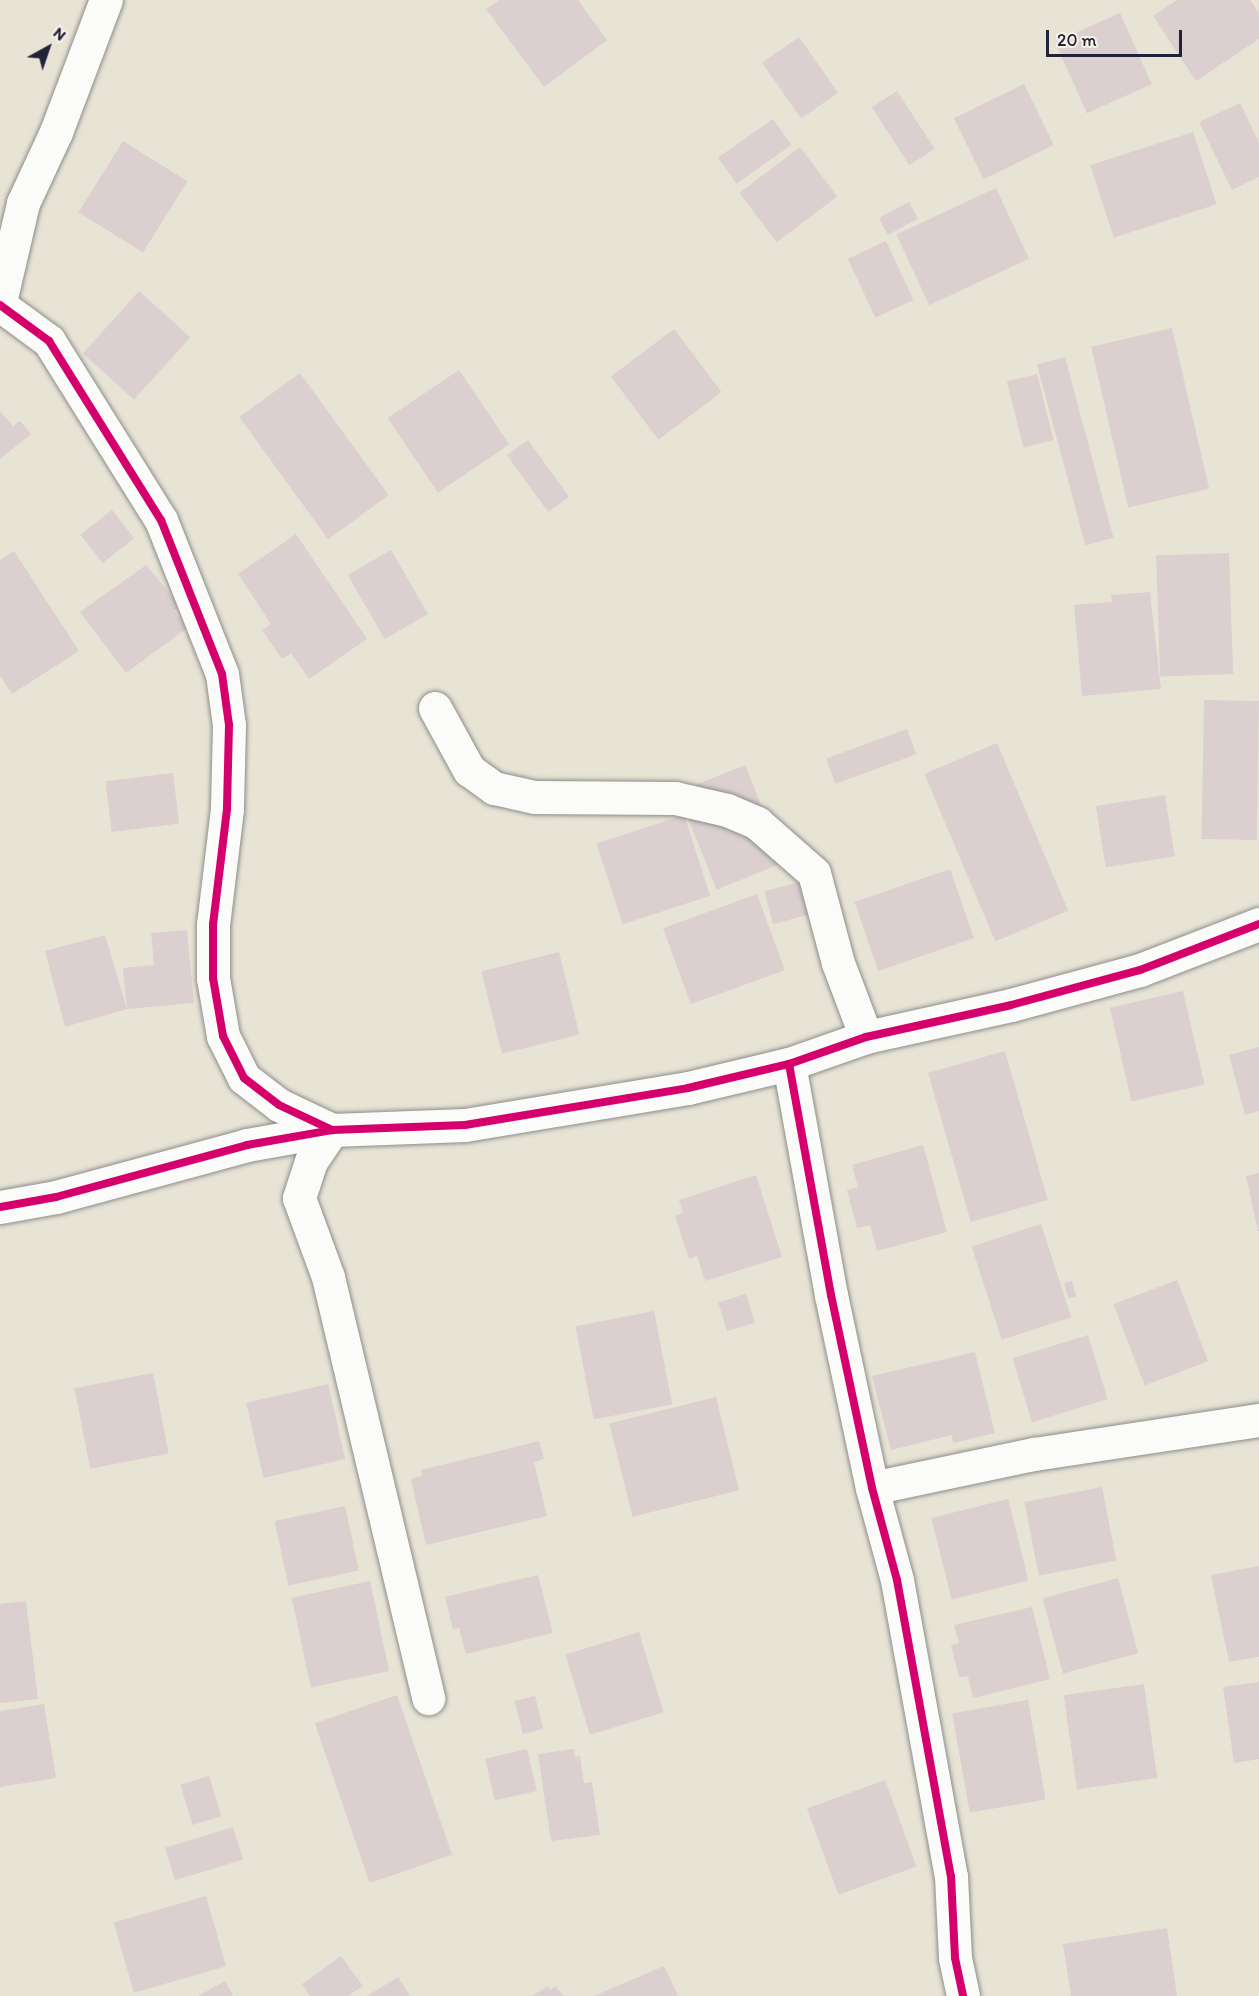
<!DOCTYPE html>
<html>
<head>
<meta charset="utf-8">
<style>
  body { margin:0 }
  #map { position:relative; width:1259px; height:1996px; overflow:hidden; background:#e7e4d6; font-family:Itim,sans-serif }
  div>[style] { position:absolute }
  .building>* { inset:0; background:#dbcfd0; transform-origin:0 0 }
  .roads { filter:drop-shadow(0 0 2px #8e8d8a) drop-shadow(0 0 2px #8e8d8a) }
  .minor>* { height:33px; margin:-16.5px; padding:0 16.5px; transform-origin:16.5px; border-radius:16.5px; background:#fbfbf9 }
  .cycleway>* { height:8px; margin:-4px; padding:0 4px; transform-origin:4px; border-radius:4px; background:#d6006c }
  span { translate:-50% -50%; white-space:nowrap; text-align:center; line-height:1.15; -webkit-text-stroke:5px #f7f3e8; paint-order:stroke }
  .north { position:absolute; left:18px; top:18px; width:60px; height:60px; -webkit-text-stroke:4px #f7f3e8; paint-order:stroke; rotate:40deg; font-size:16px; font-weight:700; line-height:24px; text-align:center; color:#22223b }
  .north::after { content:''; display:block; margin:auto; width:21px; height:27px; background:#22223b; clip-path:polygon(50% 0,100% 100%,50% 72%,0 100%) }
  .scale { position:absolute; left:1046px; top:30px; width:136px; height:27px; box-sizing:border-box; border:3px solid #22223b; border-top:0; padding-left:8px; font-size:18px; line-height:21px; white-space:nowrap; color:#22223b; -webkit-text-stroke:4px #f7f3e8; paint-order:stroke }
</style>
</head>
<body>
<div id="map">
  <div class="building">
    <div style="clip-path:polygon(499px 0,578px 0,607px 40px,544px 87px,486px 9px)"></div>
    <div style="clip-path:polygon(1177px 0,1250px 0,1259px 13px,1259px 39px,1196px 81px,1153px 16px)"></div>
    <div style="left:1120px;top:13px;width:78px;height:71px;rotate:66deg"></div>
    <div style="left:799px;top:37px;width:68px;height:45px;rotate:55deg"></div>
    <div style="left:1024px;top:84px;width:68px;height:78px;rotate:64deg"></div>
    <div style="left:897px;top:91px;width:69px;height:30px;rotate:57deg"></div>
    <div style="clip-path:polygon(1240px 103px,1259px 143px,1259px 177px,1232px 190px,1199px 122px)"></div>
    <div style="left:773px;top:119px;width:32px;height:67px;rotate:55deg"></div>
    <div style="left:1193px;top:132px;width:76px;height:108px;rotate:72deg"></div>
    <div style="left:123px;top:141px;width:76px;height:84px;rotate:32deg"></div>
    <div style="left:800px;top:147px;width:62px;height:76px;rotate:53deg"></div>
    <div style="left:996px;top:188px;width:78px;height:110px;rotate:65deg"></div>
    <div style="left:909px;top:202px;width:19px;height:34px;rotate:62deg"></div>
    <div style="left:886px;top:241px;width:65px;height:42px;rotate:65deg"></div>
    <div style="left:139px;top:291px;width:69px;height:84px;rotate:42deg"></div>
    <div style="left:1172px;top:328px;width:165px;height:83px;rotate:77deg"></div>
    <div style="left:674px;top:329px;width:79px;height:79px;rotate:53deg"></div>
    <div style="left:1065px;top:357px;width:187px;height:29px;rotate:75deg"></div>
    <div style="left:459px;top:370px;width:90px;height:86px;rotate:56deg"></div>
    <div style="left:300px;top:373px;width:151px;height:75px;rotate:54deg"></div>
    <div style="left:1037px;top:374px;width:68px;height:31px;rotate:76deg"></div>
    <div style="clip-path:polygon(0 411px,13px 426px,20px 421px,31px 434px,0 459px)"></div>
    <div style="left:528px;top:440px;width:70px;height:26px;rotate:54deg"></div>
    <div style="left:112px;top:510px;width:36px;height:40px;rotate:52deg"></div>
    <div style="clip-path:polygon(296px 534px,367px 639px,309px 679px,291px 653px,282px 659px,262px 630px,271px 624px,238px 574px)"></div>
    <div style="left:391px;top:550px;width:74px;height:50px;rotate:60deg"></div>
    <div style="clip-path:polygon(14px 551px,79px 651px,12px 694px,0 676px,0 560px)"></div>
    <div style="left:1229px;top:553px;width:121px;height:73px;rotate:88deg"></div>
    <div style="clip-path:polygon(146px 565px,180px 606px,174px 611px,187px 628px,126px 673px,80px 612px)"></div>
    <div style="clip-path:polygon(1150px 592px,1161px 689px,1082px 696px,1074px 605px,1112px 602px,1111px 595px)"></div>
    <div style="left:1204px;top:700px;width:55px;height:139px;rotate:1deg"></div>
    <div style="left:907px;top:729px;width:27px;height:86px;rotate:70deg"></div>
    <div style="left:997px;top:743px;width:182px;height:79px;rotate:67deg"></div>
    <div style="left:745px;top:765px;width:105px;height:73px;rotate:68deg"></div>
    <div style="left:173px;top:773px;width:51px;height:68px;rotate:83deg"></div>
    <div style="left:1165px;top:795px;width:62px;height:70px;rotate:81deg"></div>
    <div style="left:684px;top:815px;width:85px;height:92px;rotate:72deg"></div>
    <div style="left:950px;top:869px;width:73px;height:101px;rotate:71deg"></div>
    <div style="left:799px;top:882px;width:34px;height:36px;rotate:75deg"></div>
    <div style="left:757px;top:894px;width:81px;height:100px;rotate:70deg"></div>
    <div style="clip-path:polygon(187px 930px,194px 1003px,127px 1009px,65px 1027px,45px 951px,105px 935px,127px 1009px,123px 968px,154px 965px,151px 933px)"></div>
    <div style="left:559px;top:952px;width:85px;height:80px;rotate:76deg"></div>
    <div style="left:1183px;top:991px;width:96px;height:75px;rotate:77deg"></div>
    <div style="clip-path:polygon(1259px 1047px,1259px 1111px,1245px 1115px,1229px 1055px)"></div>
    <div style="left:1005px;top:1051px;width:155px;height:80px;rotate:74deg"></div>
    <div style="clip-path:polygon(923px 1145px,947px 1232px,877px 1251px,870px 1225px,857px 1228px,847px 1190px,858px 1187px,852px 1165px)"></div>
    <div style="clip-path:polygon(1259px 1173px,1259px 1231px,1258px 1231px,1246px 1176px)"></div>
    <div style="clip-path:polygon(756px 1175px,782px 1257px,705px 1281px,697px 1256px,689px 1259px,675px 1216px,683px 1213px,679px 1200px)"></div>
    <div style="left:1041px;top:1224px;width:98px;height:73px;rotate:72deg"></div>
    <div style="left:1177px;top:1280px;width:87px;height:68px;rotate:69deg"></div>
    <div style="left:1072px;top:1281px;width:16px;height:8px;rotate:75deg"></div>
    <div style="left:746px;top:1294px;width:30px;height:29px;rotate:73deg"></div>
    <div style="left:654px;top:1311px;width:95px;height:80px;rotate:79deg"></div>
    <div style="left:1088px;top:1335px;width:67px;height:79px;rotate:73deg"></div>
    <div style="clip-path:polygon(975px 1352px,995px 1433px,953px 1443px,952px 1435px,891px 1450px,872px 1376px)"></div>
    <div style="left:153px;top:1373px;width:82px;height:80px;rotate:79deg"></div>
    <div style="left:328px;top:1384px;width:77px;height:84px;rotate:77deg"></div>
    <div style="left:716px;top:1397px;width:96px;height:110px;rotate:76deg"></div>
    <div style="clip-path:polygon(539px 1441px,544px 1459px,534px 1462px,547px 1516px,426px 1545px,411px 1479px,422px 1476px,421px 1470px)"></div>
    <div style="left:1102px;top:1487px;width:75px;height:79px;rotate:79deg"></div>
    <div style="left:1008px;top:1499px;width:84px;height:79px;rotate:76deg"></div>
    <div style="left:345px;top:1506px;width:66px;height:72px;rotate:78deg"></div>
    <div style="clip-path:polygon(1259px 1566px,1259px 1657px,1229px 1662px,1211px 1575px)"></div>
    <div style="clip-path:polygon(538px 1575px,553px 1633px,466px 1654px,459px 1628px,453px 1629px,445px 1597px)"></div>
    <div style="left:1118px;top:1578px;width:78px;height:78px;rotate:75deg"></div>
    <div style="left:370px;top:1581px;width:92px;height:80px;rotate:78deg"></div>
    <div style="clip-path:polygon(26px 1601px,38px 1699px,0 1703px,0 1604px)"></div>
    <div style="clip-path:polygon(1032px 1607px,1050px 1679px,973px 1698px,968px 1676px,959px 1677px,951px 1645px,959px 1643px,954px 1625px)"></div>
    <div style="left:639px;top:1632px;width:84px;height:77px;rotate:73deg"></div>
    <div style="clip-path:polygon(1259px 1682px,1259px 1759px,1234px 1763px,1223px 1687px)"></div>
    <div style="left:1144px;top:1684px;width:95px;height:81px;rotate:82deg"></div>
    <div style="left:397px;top:1695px;width:169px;height:87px;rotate:71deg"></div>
    <div style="left:535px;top:1696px;width:34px;height:21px;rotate:76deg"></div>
    <div style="left:1028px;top:1700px;width:101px;height:77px;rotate:80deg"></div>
    <div style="clip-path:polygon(44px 1704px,56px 1778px,0 1787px,0 1711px)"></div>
    <div style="left:527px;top:1749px;width:43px;height:43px;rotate:77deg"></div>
    <div style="clip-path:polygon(574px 1749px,575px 1757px,580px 1756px,584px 1783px,592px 1782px,600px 1835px,551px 1841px,538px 1754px)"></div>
    <div style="left:209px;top:1776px;width:42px;height:30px;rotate:73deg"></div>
    <div style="left:885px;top:1780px;width:92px;height:83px;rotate:70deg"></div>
    <div style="left:233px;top:1827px;width:34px;height:71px;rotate:73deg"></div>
    <div style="left:206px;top:1896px;width:73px;height:96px;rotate:74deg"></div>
    <div style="clip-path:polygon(1167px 1928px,1177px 1996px,1071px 1996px,1063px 1944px)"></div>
    <div style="clip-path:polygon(341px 1956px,363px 1986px,348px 1996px,310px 1996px,302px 1984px)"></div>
    <div style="clip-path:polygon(664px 1966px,678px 1996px,594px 1996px)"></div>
    <div style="clip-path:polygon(398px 1977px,410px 1996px,367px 1996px)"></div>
    <div style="clip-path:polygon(225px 1981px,233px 1996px,198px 1996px)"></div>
    <div style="clip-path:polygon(548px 1986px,550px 1990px,556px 1986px,563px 1996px,532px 1996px)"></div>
  </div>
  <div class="roads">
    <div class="minor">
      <div style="left:0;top:302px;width:102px;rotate:-76.9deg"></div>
      <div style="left:23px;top:203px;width:78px;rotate:-65.1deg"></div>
      <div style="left:56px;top:132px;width:141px;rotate:-69.3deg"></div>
      <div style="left:0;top:305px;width:61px;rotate:36.3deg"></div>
      <div style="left:49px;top:341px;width:211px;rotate:58deg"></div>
      <div style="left:161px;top:520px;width:166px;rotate:68.4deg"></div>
      <div style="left:222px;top:674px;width:51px;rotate:82.2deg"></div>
      <div style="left:229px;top:725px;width:84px;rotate:91.4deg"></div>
      <div style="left:227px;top:809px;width:116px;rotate:96.9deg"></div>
      <div style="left:213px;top:924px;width:54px;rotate:90deg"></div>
      <div style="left:213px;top:978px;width:59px;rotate:80.2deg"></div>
      <div style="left:223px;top:1036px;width:47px;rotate:63.4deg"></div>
      <div style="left:244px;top:1078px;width:44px;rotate:37.6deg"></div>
      <div style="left:279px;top:1105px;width:59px;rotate:25.3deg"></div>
      <div style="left:435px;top:708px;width:71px;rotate:61.3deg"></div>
      <div style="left:469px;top:770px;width:31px;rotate:36deg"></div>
      <div style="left:494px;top:788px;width:42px;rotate:12.4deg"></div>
      <div style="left:535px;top:797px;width:140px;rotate:0.4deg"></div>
      <div style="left:675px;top:798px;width:53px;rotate:13deg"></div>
      <div style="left:727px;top:810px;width:33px;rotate:23deg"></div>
      <div style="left:757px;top:823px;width:76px;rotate:41.3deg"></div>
      <div style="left:814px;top:873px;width:93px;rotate:75.1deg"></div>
      <div style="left:838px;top:963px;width:79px;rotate:69.3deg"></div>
      <div style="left:789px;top:1064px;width:235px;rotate:79.7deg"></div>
      <div style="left:831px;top:1295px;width:197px;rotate:78deg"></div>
      <div style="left:872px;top:1488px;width:95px;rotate:74.8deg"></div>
      <div style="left:897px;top:1580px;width:301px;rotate:79.7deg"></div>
      <div style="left:951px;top:1876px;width:82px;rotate:87.2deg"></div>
      <div style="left:955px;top:1958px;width:39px;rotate:78deg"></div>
      <div style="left:332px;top:1130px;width:37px;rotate:124deg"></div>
      <div style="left:311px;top:1161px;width:39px;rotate:108deg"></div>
      <div style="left:299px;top:1198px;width:84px;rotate:69.8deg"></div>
      <div style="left:328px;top:1277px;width:433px;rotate:76.6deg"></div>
      <div style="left:0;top:1207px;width:57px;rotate:-10.1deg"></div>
      <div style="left:56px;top:1197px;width:198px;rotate:-15.2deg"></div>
      <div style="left:247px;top:1145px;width:86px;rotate:-10deg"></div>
      <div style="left:332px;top:1130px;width:133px;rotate:-2.2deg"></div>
      <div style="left:465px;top:1125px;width:226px;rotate:-9.4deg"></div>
      <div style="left:688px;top:1088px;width:104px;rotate:-13.4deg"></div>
      <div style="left:789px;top:1064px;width:82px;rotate:-19.3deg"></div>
      <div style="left:866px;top:1037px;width:148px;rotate:-12.4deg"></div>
      <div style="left:1011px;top:1005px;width:134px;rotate:-15.2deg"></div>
      <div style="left:1140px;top:970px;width:128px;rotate:-21.1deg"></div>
      <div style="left:872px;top:1488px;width:166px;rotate:-11.9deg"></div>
      <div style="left:1034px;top:1454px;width:228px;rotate:-8.6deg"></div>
    </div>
  </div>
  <div class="cycleway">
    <div style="left:0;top:305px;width:61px;rotate:36.3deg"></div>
    <div style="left:49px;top:341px;width:211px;rotate:58deg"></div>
    <div style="left:161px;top:520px;width:166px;rotate:68.4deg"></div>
    <div style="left:222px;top:674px;width:51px;rotate:82.2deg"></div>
    <div style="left:229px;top:725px;width:84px;rotate:91.4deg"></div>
    <div style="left:227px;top:809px;width:116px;rotate:96.9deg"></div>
    <div style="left:213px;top:924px;width:54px;rotate:90deg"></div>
    <div style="left:213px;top:978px;width:59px;rotate:80.2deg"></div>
    <div style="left:223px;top:1036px;width:47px;rotate:63.4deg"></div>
    <div style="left:244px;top:1078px;width:44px;rotate:37.6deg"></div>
    <div style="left:279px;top:1105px;width:59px;rotate:25.3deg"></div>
    <div style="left:789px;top:1064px;width:235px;rotate:79.7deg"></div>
    <div style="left:831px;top:1295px;width:197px;rotate:78deg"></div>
    <div style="left:872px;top:1488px;width:95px;rotate:74.8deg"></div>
    <div style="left:897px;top:1580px;width:301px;rotate:79.7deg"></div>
    <div style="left:951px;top:1876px;width:82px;rotate:87.2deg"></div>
    <div style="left:955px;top:1958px;width:39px;rotate:78deg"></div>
    <div style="left:0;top:1207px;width:57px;rotate:-10.1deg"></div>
    <div style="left:56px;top:1197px;width:198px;rotate:-15.2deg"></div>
    <div style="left:247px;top:1145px;width:86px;rotate:-10deg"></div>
    <div style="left:332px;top:1130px;width:133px;rotate:-2.2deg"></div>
    <div style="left:465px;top:1125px;width:226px;rotate:-9.4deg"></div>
    <div style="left:688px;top:1088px;width:104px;rotate:-13.4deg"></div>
    <div style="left:789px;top:1064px;width:82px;rotate:-19.3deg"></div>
    <div style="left:866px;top:1037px;width:148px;rotate:-12.4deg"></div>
    <div style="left:1011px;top:1005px;width:134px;rotate:-15.2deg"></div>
    <div style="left:1140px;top:970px;width:128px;rotate:-21.1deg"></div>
  </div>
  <div class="north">N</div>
  <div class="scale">20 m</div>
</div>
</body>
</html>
